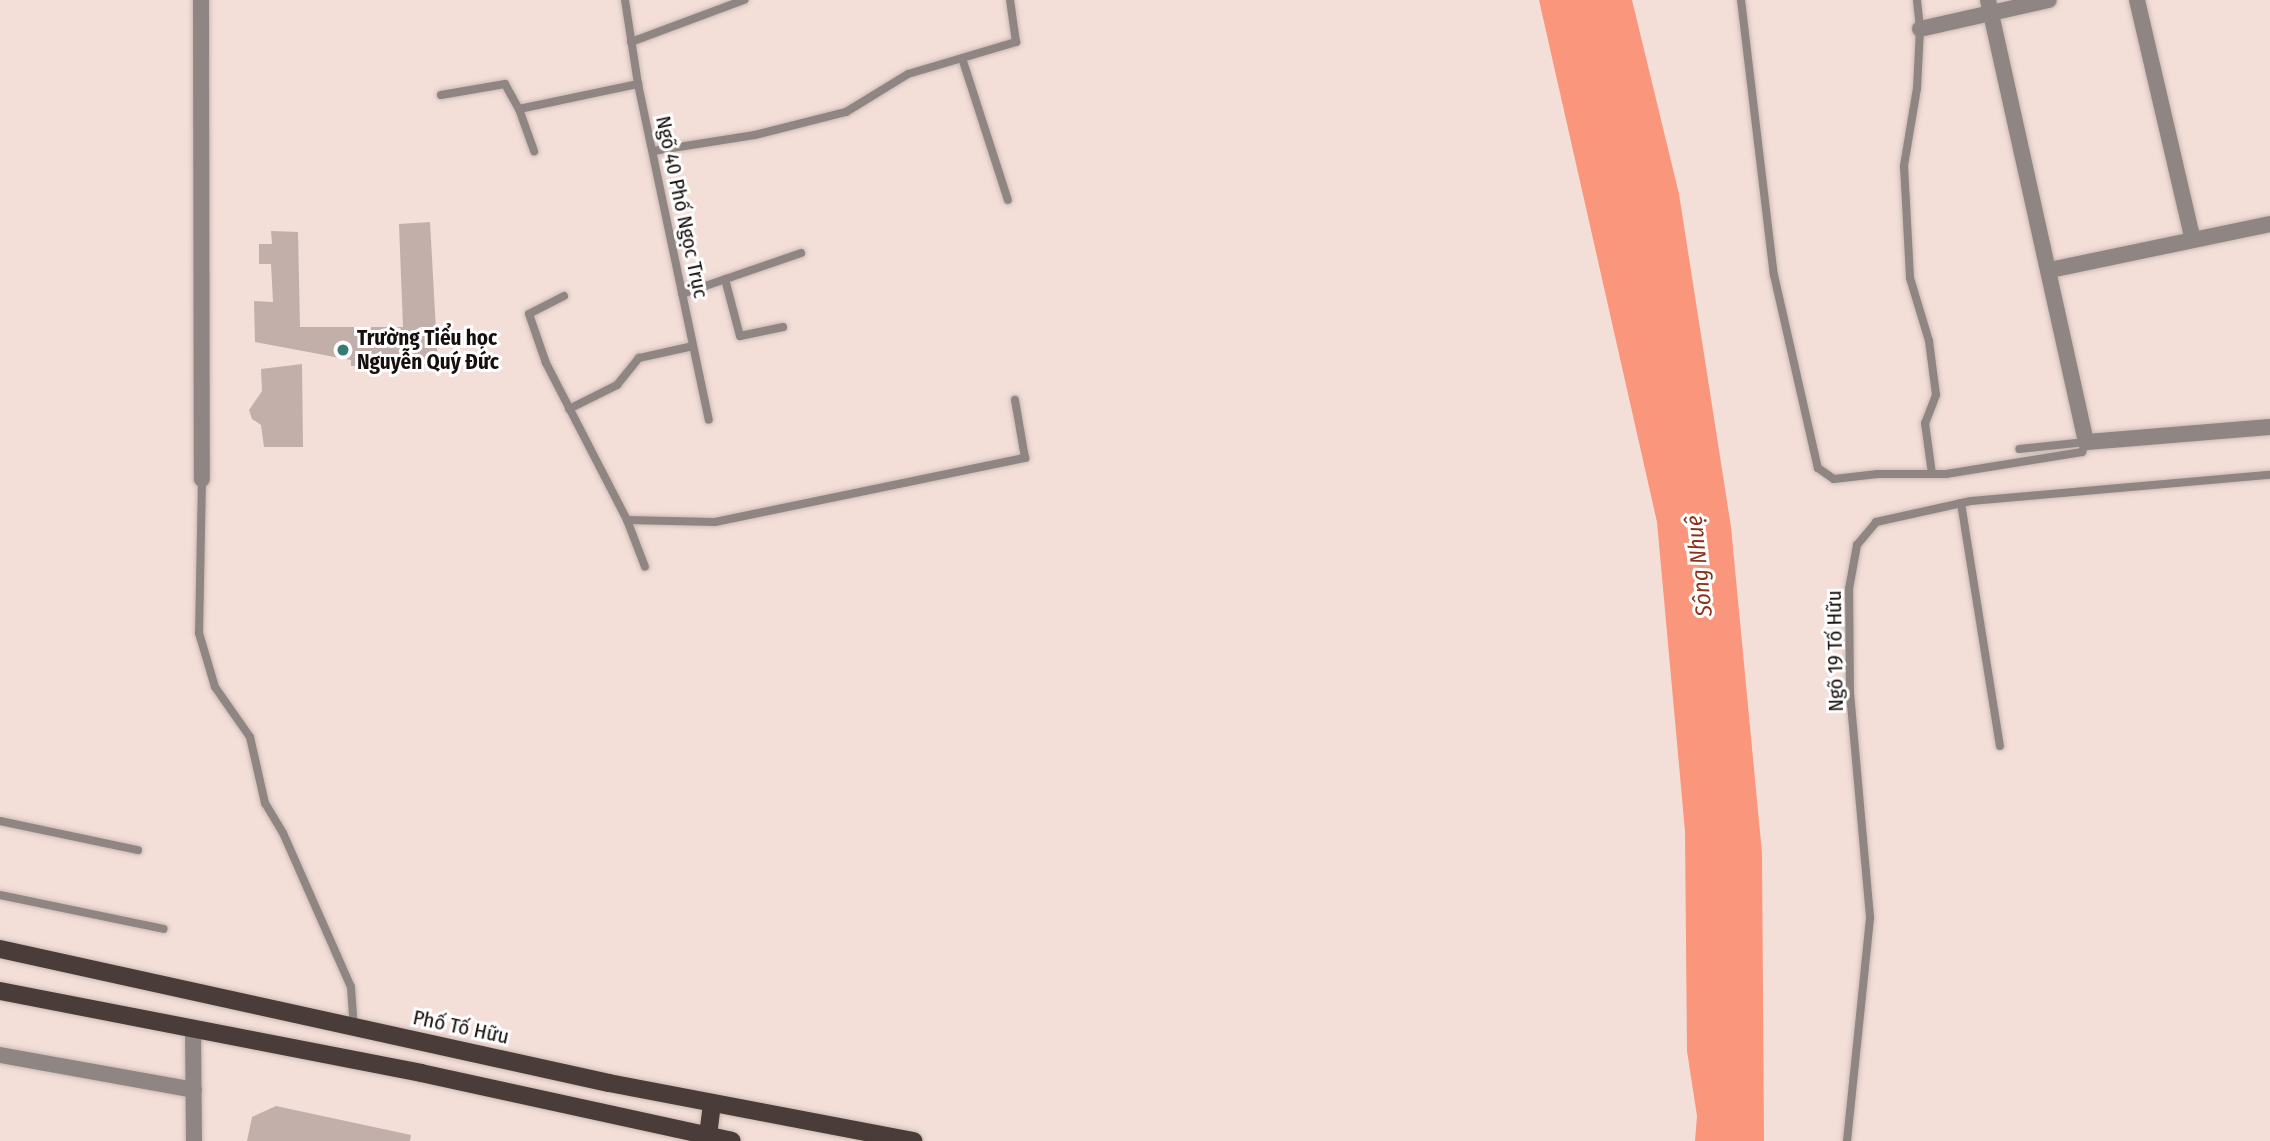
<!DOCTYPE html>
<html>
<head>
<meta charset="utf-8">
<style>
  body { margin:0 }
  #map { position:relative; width:2270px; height:1141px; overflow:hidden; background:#f3ded8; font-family:"Fira Sans Condensed",sans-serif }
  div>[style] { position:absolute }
  .water>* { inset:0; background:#f9967b }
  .building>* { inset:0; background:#c3afa9 }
  .roads { filter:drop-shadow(0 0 2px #cbb9b3) drop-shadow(0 0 2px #cbb9b3) }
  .service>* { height:8px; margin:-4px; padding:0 4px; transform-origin:4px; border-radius:4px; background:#8f8684 }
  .minor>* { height:16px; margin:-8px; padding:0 8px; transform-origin:8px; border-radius:8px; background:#8f8684 }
  .primary>* { height:18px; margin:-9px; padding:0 9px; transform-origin:9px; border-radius:9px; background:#4a3d39 }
  .dots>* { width:19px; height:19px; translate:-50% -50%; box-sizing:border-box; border:4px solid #fff; border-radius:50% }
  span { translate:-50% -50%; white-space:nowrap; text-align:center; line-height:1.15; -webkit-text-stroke:6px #fff; paint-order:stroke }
  .street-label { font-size:21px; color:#160f0d }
  .poi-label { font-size:21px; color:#160f0d; font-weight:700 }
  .left { translate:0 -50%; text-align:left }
  .water-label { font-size:23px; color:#89321a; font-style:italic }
</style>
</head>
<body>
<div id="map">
  <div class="water">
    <div style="clip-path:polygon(1539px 0,1632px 0,1679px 194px,1731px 527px,1762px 853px,1764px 1141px,1695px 1141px,1697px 1116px,1687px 1051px,1685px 831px,1657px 522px)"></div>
  </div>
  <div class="building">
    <div style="clip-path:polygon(430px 222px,438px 366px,351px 366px,351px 360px,255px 342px,254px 301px,273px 302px,271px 264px,259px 264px,259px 244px,272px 244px,271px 231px,298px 232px,300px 327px,403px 327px,399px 224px)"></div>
    <div style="clip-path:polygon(302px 364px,303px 447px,264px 447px,261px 425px,252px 419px,249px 410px,262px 391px,261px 369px)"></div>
    <div style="clip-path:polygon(276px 1106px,411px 1135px,410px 1141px,247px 1141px,252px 1117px)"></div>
  </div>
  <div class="roads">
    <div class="service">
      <div style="left:625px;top:0;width:85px;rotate:81.2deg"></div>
      <div style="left:638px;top:84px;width:343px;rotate:78.1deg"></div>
      <div style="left:1741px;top:0;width:277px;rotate:83.2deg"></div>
      <div style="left:1774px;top:275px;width:198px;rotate:77.2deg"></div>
      <div style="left:1818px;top:468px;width:19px;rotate:35deg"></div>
      <div style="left:1834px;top:479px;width:44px;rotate:-6.5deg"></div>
      <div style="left:1878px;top:474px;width:68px"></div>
      <div style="left:1946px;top:474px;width:138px;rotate:-9.2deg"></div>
      <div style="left:2082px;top:452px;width:11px;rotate:-68deg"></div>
      <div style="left:2086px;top:442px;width:67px;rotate:174deg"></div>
      <div style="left:1917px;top:0;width:29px;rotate:84deg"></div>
      <div style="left:1920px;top:29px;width:59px;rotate:92.9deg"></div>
      <div style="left:1917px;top:88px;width:79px;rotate:99.5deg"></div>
      <div style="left:1904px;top:166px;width:112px;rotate:86.9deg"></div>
      <div style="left:1910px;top:278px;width:66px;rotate:73.2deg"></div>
      <div style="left:1929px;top:341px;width:54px;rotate:82.6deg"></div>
      <div style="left:1936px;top:395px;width:30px;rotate:111deg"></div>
      <div style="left:1925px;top:423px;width:51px;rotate:82.2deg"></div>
      <div style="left:631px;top:42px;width:121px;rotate:-20.4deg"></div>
      <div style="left:963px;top:61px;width:146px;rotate:72.1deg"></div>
      <div style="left:441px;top:95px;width:65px;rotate:-9.8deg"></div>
      <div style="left:505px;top:84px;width:29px;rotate:61deg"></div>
      <div style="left:519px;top:109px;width:122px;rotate:-11.9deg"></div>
      <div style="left:519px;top:109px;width:45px;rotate:70.3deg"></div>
      <div style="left:653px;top:151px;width:103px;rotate:-8.9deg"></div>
      <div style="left:755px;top:135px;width:94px;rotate:-14.2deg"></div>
      <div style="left:846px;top:112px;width:73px;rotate:-31.5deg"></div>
      <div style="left:908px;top:74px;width:113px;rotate:-16.5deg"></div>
      <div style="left:1016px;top:42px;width:42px;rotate:-98.1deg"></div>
      <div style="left:725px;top:279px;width:59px;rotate:75.3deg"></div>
      <div style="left:740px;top:336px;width:44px;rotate:-11.8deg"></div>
      <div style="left:682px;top:294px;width:126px;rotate:-19deg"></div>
      <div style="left:564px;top:296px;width:39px;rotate:153deg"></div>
      <div style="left:529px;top:314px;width:52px;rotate:70.9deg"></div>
      <div style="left:546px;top:363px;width:177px;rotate:62.7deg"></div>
      <div style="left:627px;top:520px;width:88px;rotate:1.3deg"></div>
      <div style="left:715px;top:522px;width:317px;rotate:-11.7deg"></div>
      <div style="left:1025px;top:458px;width:59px;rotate:-99.8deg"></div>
      <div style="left:569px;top:409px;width:54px;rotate:-26.6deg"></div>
      <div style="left:617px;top:385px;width:35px;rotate:-51deg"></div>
      <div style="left:639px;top:358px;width:55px;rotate:-12.5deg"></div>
      <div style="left:202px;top:479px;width:154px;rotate:91.1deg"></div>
      <div style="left:199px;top:633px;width:56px;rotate:73.5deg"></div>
      <div style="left:215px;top:687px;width:61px;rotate:55deg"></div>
      <div style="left:250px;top:737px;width:68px;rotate:77.2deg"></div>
      <div style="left:265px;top:803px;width:35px;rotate:59deg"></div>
      <div style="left:283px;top:833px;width:168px;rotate:66.2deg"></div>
      <div style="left:351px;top:987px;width:39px;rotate:86deg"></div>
      <div style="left:1961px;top:503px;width:246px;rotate:80.9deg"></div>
      <div style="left:627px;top:520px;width:50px;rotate:69deg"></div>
      <div style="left:0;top:821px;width:141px;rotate:11.9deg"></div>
      <div style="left:0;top:895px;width:167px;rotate:11.7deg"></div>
      <div style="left:1847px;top:1141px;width:225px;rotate:-84.1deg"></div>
      <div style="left:1870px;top:917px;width:224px;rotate:-95.1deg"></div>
      <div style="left:1850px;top:694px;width:105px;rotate:-90.5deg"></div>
      <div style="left:1849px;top:589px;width:45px;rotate:-79.7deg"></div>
      <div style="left:1857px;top:545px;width:30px;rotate:-50deg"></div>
      <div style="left:1876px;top:522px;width:97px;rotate:-12.5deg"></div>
      <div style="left:1971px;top:501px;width:300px;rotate:-5deg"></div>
    </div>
    <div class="minor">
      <div style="left:201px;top:0;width:479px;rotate:89.9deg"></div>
      <div style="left:1988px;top:0;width:453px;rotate:77.5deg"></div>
      <div style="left:2086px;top:442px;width:185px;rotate:-4.7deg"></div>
      <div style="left:2137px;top:0;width:246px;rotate:76.9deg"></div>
      <div style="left:1920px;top:29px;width:132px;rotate:-12.7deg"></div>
      <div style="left:2050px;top:270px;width:225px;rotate:-11.8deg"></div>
      <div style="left:193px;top:1029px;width:112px;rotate:89.5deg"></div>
      <div style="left:0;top:1055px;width:197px;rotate:10.2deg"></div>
    </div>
    <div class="primary">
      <div style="left:0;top:949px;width:624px;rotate:12.41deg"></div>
      <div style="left:609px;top:1083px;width:310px;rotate:10.8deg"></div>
      <div style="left:0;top:991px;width:429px;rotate:11deg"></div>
      <div style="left:421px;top:1073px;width:318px;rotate:12.3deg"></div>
      <div style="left:708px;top:1136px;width:33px;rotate:-83deg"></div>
    </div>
  </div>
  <div class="dots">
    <div style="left:343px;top:350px;background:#357c75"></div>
  </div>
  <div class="street-label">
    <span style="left:682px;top:207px;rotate:78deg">Ngõ 40 Phố Ngọc Trục</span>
    <span style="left:1835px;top:651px;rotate:-91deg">Ngõ 19 Tố Hữu</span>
    <span style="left:461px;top:1027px;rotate:12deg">Phố Tố Hữu</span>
  </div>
  <div class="poi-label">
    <span class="left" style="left:357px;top:350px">Trường Tiểu học<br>Nguyễn Quý Đức</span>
  </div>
  <div class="water-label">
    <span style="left:1699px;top:566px;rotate:-96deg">Sông Nhuệ</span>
  </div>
</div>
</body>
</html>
